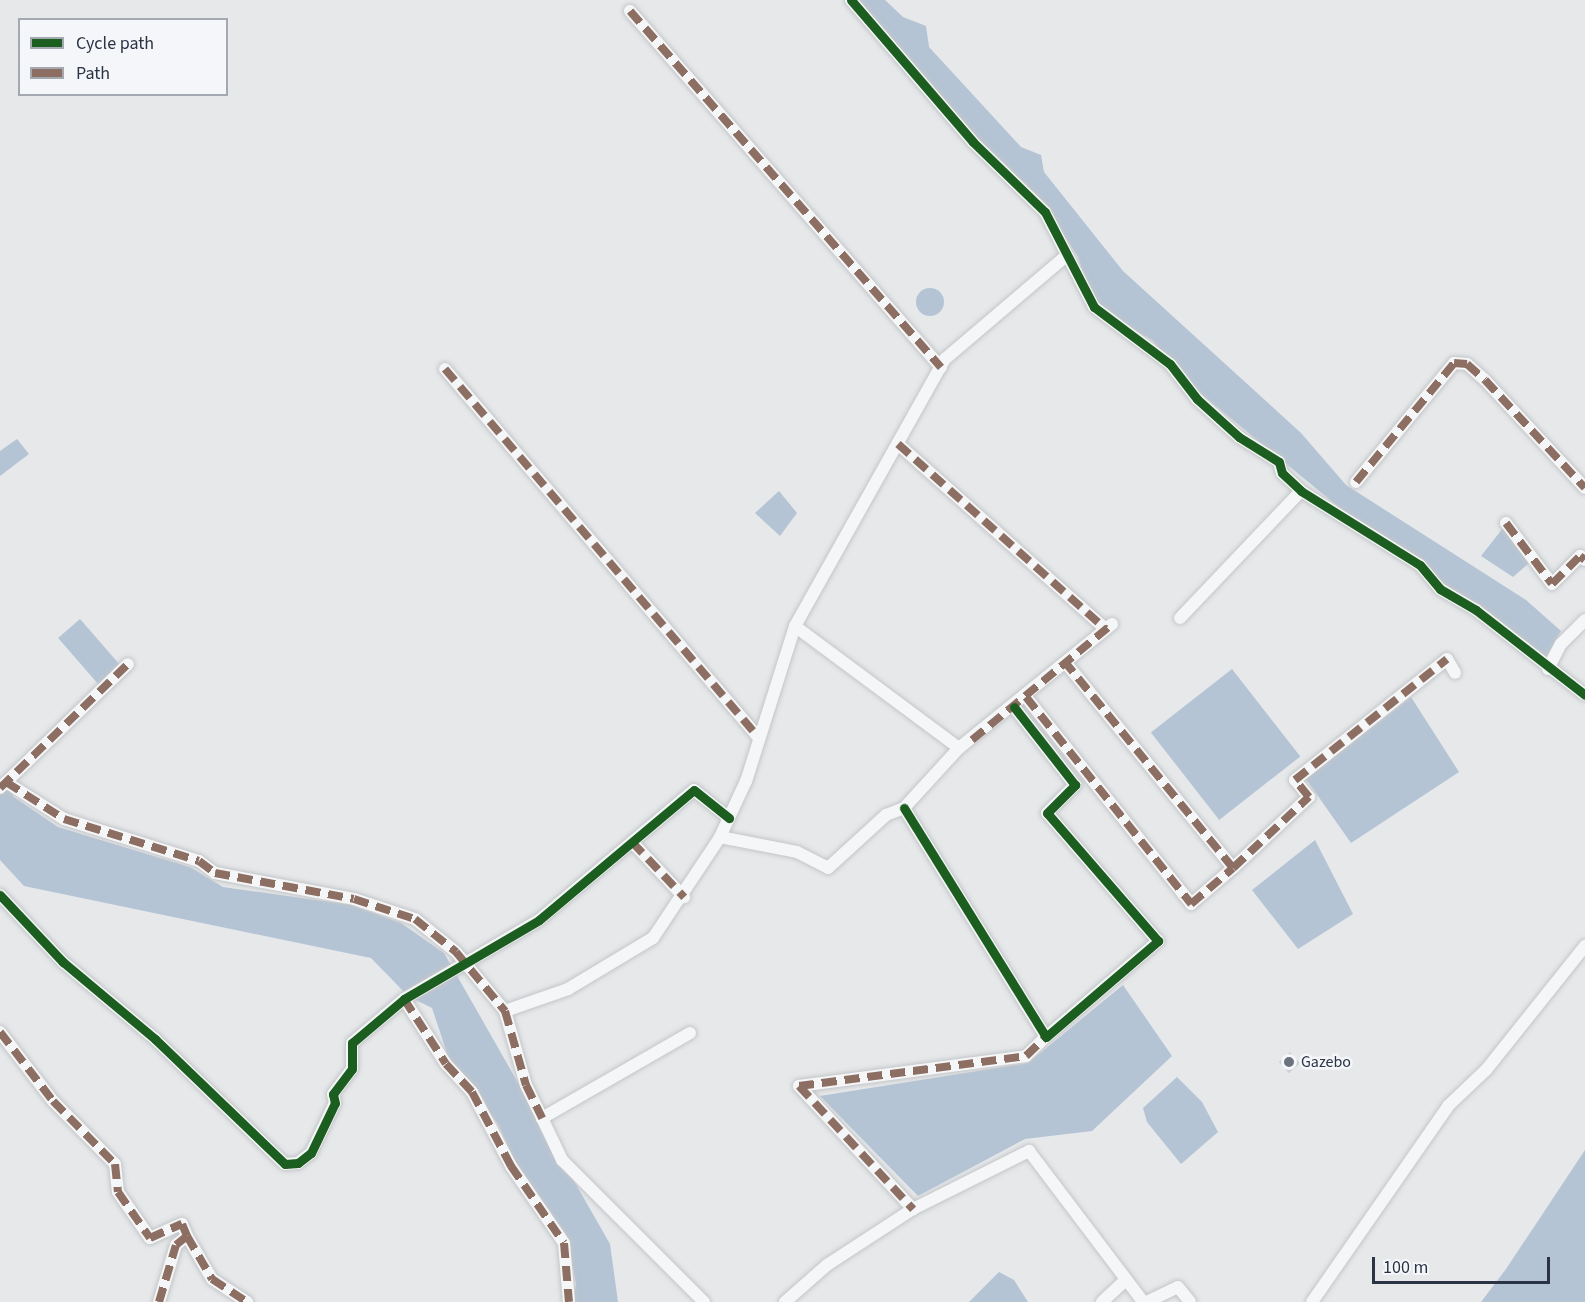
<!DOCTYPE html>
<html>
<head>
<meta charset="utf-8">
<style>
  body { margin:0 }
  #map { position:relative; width:1585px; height:1302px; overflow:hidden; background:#e6e8ea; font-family:"Source Sans 3",sans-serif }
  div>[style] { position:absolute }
  .water>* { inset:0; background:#b4c4d5; transform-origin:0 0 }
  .round { border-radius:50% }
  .building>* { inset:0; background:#ced0d3; transform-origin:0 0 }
  .roads { filter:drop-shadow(0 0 2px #c4c6c8) drop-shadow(0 0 2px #c4c6c8) }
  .street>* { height:12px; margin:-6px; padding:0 6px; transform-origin:6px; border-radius:6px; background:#f5f6f7 }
  .quiet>* { height:8px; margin-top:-4px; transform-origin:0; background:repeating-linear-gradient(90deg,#8d6e63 0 15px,transparent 0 23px) }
  .cycleway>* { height:9px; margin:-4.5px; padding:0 4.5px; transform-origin:4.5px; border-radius:4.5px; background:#1b5e20 }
  .dots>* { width:16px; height:16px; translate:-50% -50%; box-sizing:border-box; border:3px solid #f4f6f9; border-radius:50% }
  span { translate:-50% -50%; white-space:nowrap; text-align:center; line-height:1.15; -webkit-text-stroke:5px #f4f6f9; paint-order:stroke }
  .poi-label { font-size:16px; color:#2b3445 }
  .left { translate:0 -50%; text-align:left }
  .legend { position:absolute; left:18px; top:18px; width:210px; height:78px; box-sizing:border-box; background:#f4f6f9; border:2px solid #a4a8b1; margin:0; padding:8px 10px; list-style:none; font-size:18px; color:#2b3445 }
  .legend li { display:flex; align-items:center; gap:12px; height:30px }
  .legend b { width:30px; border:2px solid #a4a8b1 }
  .scale { position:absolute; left:1372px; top:1257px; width:178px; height:27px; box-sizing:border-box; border:3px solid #2b3445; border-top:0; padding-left:8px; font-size:18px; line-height:21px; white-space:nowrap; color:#2b3445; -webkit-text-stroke:4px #f4f6f9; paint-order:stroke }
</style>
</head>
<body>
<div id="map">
  <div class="water">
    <div style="clip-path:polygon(857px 0,885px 0,903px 17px,926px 26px,929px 47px,1021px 147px,1041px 155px,1044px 172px,1123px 271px,1301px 433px,1346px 485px,1526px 600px,1561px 631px,1546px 657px,1346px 513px,1200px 393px,1152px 340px,1112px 317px,1090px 293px,1078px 257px,1050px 213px,969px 131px)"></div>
    <div class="round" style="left:916px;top:288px;width:28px;height:28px"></div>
    <div style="clip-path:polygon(17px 439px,29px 454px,0 476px,0 451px)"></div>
    <div style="clip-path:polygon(779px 491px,797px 513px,780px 536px,755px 513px)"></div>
    <div style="clip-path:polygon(1503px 528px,1529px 563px,1513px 577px,1481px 556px)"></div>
    <div style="left:80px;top:619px;width:63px;height:29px;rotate:49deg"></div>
    <div style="left:1232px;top:669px;width:111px;height:103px;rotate:52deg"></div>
    <div style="clip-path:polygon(1411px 697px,1459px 772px,1351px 843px,1306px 779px)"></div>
    <div style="clip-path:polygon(0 779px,14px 797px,58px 827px,190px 867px,223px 887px,351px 905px,401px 923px,444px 953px,610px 1244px,618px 1302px,573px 1302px,576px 1284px,566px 1234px,517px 1166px,498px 1124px,449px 1059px,432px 1008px,408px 996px,371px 958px,24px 886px,0 860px)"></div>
    <div style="clip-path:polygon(1315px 840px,1353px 914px,1298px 949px,1252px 890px)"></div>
    <div style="clip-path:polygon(1123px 985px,1172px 1056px,1092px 1131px,1025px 1139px,918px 1196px,820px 1096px,1028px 1063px)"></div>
    <div style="clip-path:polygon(1177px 1077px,1202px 1102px,1218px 1132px,1181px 1164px,1147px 1122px,1143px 1108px)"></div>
    <div style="clip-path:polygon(1585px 1150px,1585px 1302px,1481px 1302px,1506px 1269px)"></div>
    <div style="clip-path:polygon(999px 1272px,1014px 1280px,1028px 1302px,969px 1302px)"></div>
  </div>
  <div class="building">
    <div style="left:1290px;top:1052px;width:15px;height:15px;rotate:48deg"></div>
  </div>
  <div class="roads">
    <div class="street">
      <div style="left:851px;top:0;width:187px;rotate:49.3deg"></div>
      <div style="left:973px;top:142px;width:100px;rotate:44.2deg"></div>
      <div style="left:1045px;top:212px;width:107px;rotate:62.7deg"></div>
      <div style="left:1094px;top:307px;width:95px;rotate:36.9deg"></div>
      <div style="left:1170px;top:364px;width:44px;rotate:52.4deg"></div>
      <div style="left:1197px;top:399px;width:57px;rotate:42.1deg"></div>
      <div style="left:1239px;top:437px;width:47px;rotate:32deg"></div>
      <div style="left:1279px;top:462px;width:11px;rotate:75deg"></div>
      <div style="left:1282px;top:473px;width:26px;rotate:43deg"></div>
      <div style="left:1301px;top:491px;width:140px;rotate:31.9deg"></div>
      <div style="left:1420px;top:565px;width:31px;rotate:50deg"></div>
      <div style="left:1440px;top:589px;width:42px;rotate:30.3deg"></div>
      <div style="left:1476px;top:610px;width:138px;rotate:37.9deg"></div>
      <div style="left:630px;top:11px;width:473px;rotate:48.9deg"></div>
      <div style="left:445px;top:369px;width:483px;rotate:49.6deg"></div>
      <div style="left:898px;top:444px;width:278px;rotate:41.7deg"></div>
      <div style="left:1356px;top:482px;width:154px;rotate:-50.5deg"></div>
      <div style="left:1454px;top:363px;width:13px;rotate:4deg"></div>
      <div style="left:1467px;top:364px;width:24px;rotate:42deg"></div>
      <div style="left:1485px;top:380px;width:147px;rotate:47.2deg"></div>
      <div style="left:1506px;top:523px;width:76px;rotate:53deg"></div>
      <div style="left:1552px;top:584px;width:40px;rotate:-45deg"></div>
      <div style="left:1580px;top:556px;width:6px;rotate:39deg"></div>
      <div style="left:1180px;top:618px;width:175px;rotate:-46.4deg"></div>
      <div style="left:795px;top:626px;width:163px;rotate:107.5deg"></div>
      <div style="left:746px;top:781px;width:62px;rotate:114.9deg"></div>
      <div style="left:720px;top:837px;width:78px;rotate:11deg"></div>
      <div style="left:797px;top:852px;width:35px;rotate:27deg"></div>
      <div style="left:828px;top:868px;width:79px;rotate:-42.4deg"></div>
      <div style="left:886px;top:815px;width:19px;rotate:-21deg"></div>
      <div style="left:904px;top:808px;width:81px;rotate:-47.5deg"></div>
      <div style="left:959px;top:748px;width:197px;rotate:-39deg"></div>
      <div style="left:1548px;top:669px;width:28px;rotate:-63deg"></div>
      <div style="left:1561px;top:644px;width:34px;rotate:-45deg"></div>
      <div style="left:1026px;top:697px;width:265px;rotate:51.4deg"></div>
      <div style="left:1191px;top:904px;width:55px;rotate:-40.6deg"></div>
      <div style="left:1233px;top:868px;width:264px;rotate:-129.2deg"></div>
      <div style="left:959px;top:748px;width:204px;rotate:-143.4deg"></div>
      <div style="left:795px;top:626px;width:306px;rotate:-60.7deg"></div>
      <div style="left:945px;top:359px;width:160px;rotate:-40.4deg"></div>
      <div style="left:6px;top:782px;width:69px;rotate:32.5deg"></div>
      <div style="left:64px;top:819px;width:141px;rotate:17.3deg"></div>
      <div style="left:199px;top:861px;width:20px;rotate:37deg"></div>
      <div style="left:215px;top:873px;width:141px;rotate:10.6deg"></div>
      <div style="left:354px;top:899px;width:64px;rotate:18.2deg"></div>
      <div style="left:415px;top:919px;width:53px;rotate:38.8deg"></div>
      <div style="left:456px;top:952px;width:77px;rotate:50.3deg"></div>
      <div style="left:505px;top:1011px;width:77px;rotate:74.2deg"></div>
      <div style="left:526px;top:1085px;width:37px;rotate:64deg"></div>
      <div style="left:0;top:788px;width:178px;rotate:-44.1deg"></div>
      <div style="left:904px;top:808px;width:269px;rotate:58.2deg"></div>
      <div style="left:1046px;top:1037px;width:148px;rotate:-40.6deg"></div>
      <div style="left:1158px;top:941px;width:169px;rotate:-130.9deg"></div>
      <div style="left:1047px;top:813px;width:40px;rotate:-45deg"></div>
      <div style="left:1075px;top:785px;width:99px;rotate:-128deg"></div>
      <div style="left:632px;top:842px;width:76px;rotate:46.6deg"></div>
      <div style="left:1233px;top:868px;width:104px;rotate:-43.1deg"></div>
      <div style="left:1309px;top:797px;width:22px;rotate:-129deg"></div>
      <div style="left:1295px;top:780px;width:194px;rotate:-38.5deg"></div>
      <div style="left:1447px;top:659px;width:16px;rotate:60deg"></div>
      <div style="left:0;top:895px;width:92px;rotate:46.8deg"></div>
      <div style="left:63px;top:962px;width:120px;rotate:39.9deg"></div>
      <div style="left:155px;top:1039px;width:180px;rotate:43.9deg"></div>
      <div style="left:285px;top:1164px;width:13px;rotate:-4deg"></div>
      <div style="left:298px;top:1163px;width:16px;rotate:-38deg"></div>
      <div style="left:311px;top:1153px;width:55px;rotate:-64.4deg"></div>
      <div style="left:335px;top:1103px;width:9px;rotate:-103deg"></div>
      <div style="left:333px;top:1094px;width:31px;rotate:-53deg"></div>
      <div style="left:352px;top:1069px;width:26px;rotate:-90deg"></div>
      <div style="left:352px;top:1043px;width:68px;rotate:-40.2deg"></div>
      <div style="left:404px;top:999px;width:156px;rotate:-30.3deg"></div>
      <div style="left:539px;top:920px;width:202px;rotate:-40deg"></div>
      <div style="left:694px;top:790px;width:45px;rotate:38.7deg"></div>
      <div style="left:404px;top:999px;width:77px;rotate:57.1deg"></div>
      <div style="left:446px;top:1064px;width:38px;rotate:47deg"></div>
      <div style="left:472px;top:1092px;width:84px;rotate:62.2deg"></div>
      <div style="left:511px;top:1166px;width:93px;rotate:55.5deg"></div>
      <div style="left:564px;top:1243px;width:59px;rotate:85.2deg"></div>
      <div style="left:505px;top:1011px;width:67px;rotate:-19.2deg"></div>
      <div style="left:568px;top:989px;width:99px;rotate:-31deg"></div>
      <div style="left:653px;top:938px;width:121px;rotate:-56.4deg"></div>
      <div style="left:0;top:1032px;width:87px;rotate:52.5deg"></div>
      <div style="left:53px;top:1101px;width:88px;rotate:45.5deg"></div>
      <div style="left:115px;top:1164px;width:28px;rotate:84deg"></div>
      <div style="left:118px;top:1192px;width:56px;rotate:55.2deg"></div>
      <div style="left:150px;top:1238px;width:35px;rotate:-24deg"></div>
      <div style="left:182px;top:1224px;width:13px;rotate:67deg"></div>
      <div style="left:690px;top:1033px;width:171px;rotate:150.1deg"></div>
      <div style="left:542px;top:1118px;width:47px;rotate:64.5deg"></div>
      <div style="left:562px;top:1160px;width:201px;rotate:45deg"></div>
      <div style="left:799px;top:1086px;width:229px;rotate:-7.5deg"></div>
      <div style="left:1026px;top:1056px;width:28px;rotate:-44deg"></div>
      <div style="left:799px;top:1086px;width:168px;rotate:47.2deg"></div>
      <div style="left:159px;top:1302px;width:59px;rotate:-73.4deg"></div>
      <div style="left:176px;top:1245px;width:14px;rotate:-39deg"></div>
      <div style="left:187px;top:1236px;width:50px;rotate:59.8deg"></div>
      <div style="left:212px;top:1279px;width:42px;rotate:33.3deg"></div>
      <div style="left:785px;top:1302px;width:56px;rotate:-41.4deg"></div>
      <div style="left:827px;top:1265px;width:103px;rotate:-33.1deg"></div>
      <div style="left:913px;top:1209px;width:130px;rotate:-26.6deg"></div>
      <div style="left:1029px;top:1151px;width:189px;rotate:52.9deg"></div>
      <div style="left:1102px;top:1302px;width:33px;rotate:-43deg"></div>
      <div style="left:1147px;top:1302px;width:34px;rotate:-26deg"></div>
      <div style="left:1178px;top:1287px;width:19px;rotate:51deg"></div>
      <div style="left:1312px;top:1302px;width:239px;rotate:-55.2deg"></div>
      <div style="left:1448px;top:1106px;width:52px;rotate:-43.5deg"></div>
      <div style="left:1486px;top:1070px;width:159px;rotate:-51.4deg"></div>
    </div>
  </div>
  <div class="quiet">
    <div style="left:630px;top:11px;width:473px;rotate:48.9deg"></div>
    <div style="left:445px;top:369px;width:483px;rotate:49.6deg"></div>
    <div style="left:898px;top:444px;width:278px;rotate:41.7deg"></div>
    <div style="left:1356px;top:482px;width:154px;rotate:-50.5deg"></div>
    <div style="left:1454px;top:363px;width:13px;rotate:4deg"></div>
    <div style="left:1467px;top:364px;width:24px;rotate:42deg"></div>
    <div style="left:1485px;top:380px;width:147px;rotate:47.2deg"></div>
    <div style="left:1506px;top:523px;width:76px;rotate:53deg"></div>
    <div style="left:1552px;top:584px;width:40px;rotate:-45deg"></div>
    <div style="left:1580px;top:556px;width:6px;rotate:39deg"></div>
    <div style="left:1026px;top:697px;width:265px;rotate:51.4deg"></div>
    <div style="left:1191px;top:904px;width:55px;rotate:-40.6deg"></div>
    <div style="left:1233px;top:868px;width:264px;rotate:-129.2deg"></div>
    <div style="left:972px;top:740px;width:182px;rotate:-39.6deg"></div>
    <div style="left:6px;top:782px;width:69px;rotate:32.5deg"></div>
    <div style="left:64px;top:819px;width:141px;rotate:17.3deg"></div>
    <div style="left:199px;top:861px;width:20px;rotate:37deg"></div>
    <div style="left:215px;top:873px;width:141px;rotate:10.6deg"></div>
    <div style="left:354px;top:899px;width:64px;rotate:18.2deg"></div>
    <div style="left:415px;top:919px;width:53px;rotate:38.8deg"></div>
    <div style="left:456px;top:952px;width:77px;rotate:50.3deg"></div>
    <div style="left:505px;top:1011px;width:77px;rotate:74.2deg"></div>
    <div style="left:526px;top:1085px;width:37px;rotate:64deg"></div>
    <div style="left:0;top:788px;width:178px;rotate:-44.1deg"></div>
    <div style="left:632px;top:842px;width:76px;rotate:46.6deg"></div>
    <div style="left:1233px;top:868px;width:104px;rotate:-43.1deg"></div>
    <div style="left:1309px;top:797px;width:22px;rotate:-129deg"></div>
    <div style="left:1295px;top:780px;width:194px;rotate:-38.5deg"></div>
    <div style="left:404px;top:999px;width:77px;rotate:57.1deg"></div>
    <div style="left:446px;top:1064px;width:38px;rotate:47deg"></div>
    <div style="left:472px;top:1092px;width:84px;rotate:62.2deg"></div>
    <div style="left:511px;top:1166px;width:93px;rotate:55.5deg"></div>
    <div style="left:564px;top:1243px;width:59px;rotate:85.2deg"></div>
    <div style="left:0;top:1032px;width:87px;rotate:52.5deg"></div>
    <div style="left:53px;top:1101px;width:88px;rotate:45.5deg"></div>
    <div style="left:115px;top:1164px;width:28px;rotate:84deg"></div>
    <div style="left:118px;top:1192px;width:56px;rotate:55.2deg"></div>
    <div style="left:150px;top:1238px;width:35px;rotate:-24deg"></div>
    <div style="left:182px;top:1224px;width:13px;rotate:67deg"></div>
    <div style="left:799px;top:1086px;width:229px;rotate:-7.5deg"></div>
    <div style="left:1026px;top:1056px;width:28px;rotate:-44deg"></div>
    <div style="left:799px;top:1086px;width:168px;rotate:47.2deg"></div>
    <div style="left:159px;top:1302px;width:59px;rotate:-73.4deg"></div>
    <div style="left:176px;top:1245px;width:14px;rotate:-39deg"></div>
    <div style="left:187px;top:1236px;width:50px;rotate:59.8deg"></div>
    <div style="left:212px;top:1279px;width:42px;rotate:33.3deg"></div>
  </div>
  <div class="cycleway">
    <div style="left:851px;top:0;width:187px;rotate:49.3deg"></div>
    <div style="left:973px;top:142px;width:100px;rotate:44.2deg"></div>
    <div style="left:1045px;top:212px;width:107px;rotate:62.7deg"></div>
    <div style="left:1094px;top:307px;width:95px;rotate:36.9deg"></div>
    <div style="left:1170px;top:364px;width:44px;rotate:52.4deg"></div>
    <div style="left:1197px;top:399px;width:57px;rotate:42.1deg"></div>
    <div style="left:1239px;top:437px;width:47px;rotate:32deg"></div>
    <div style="left:1279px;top:462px;width:11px;rotate:75deg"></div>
    <div style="left:1282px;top:473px;width:26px;rotate:43deg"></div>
    <div style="left:1301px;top:491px;width:140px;rotate:31.9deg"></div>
    <div style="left:1420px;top:565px;width:31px;rotate:50deg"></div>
    <div style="left:1440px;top:589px;width:42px;rotate:30.3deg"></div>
    <div style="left:1476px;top:610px;width:138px;rotate:37.9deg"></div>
    <div style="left:904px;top:808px;width:269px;rotate:58.2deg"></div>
    <div style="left:1046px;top:1037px;width:148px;rotate:-40.6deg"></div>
    <div style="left:1158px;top:941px;width:169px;rotate:-130.9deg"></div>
    <div style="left:1047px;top:813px;width:40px;rotate:-45deg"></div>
    <div style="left:1075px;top:785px;width:99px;rotate:-128deg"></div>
    <div style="left:0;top:895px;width:92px;rotate:46.8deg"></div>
    <div style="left:63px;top:962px;width:120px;rotate:39.9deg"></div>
    <div style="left:155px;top:1039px;width:180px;rotate:43.9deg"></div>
    <div style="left:285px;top:1164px;width:13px;rotate:-4deg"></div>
    <div style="left:298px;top:1163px;width:16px;rotate:-38deg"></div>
    <div style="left:311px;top:1153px;width:55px;rotate:-64.4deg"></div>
    <div style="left:335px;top:1103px;width:9px;rotate:-103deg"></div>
    <div style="left:333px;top:1094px;width:31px;rotate:-53deg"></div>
    <div style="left:352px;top:1069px;width:26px;rotate:-90deg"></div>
    <div style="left:352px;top:1043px;width:68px;rotate:-40.2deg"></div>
    <div style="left:404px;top:999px;width:156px;rotate:-30.3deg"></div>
    <div style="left:539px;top:920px;width:202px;rotate:-40deg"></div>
    <div style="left:694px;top:790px;width:45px;rotate:38.7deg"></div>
  </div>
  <div class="dots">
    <div style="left:1289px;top:1062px;background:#6c737f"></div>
  </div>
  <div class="poi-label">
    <span class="left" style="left:1301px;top:1062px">Gazebo</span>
  </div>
  <ul class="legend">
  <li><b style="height:8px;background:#1b5e20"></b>Cycle path</li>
  <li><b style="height:8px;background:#8d6e63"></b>Path</li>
  </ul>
  <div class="scale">100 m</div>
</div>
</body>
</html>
